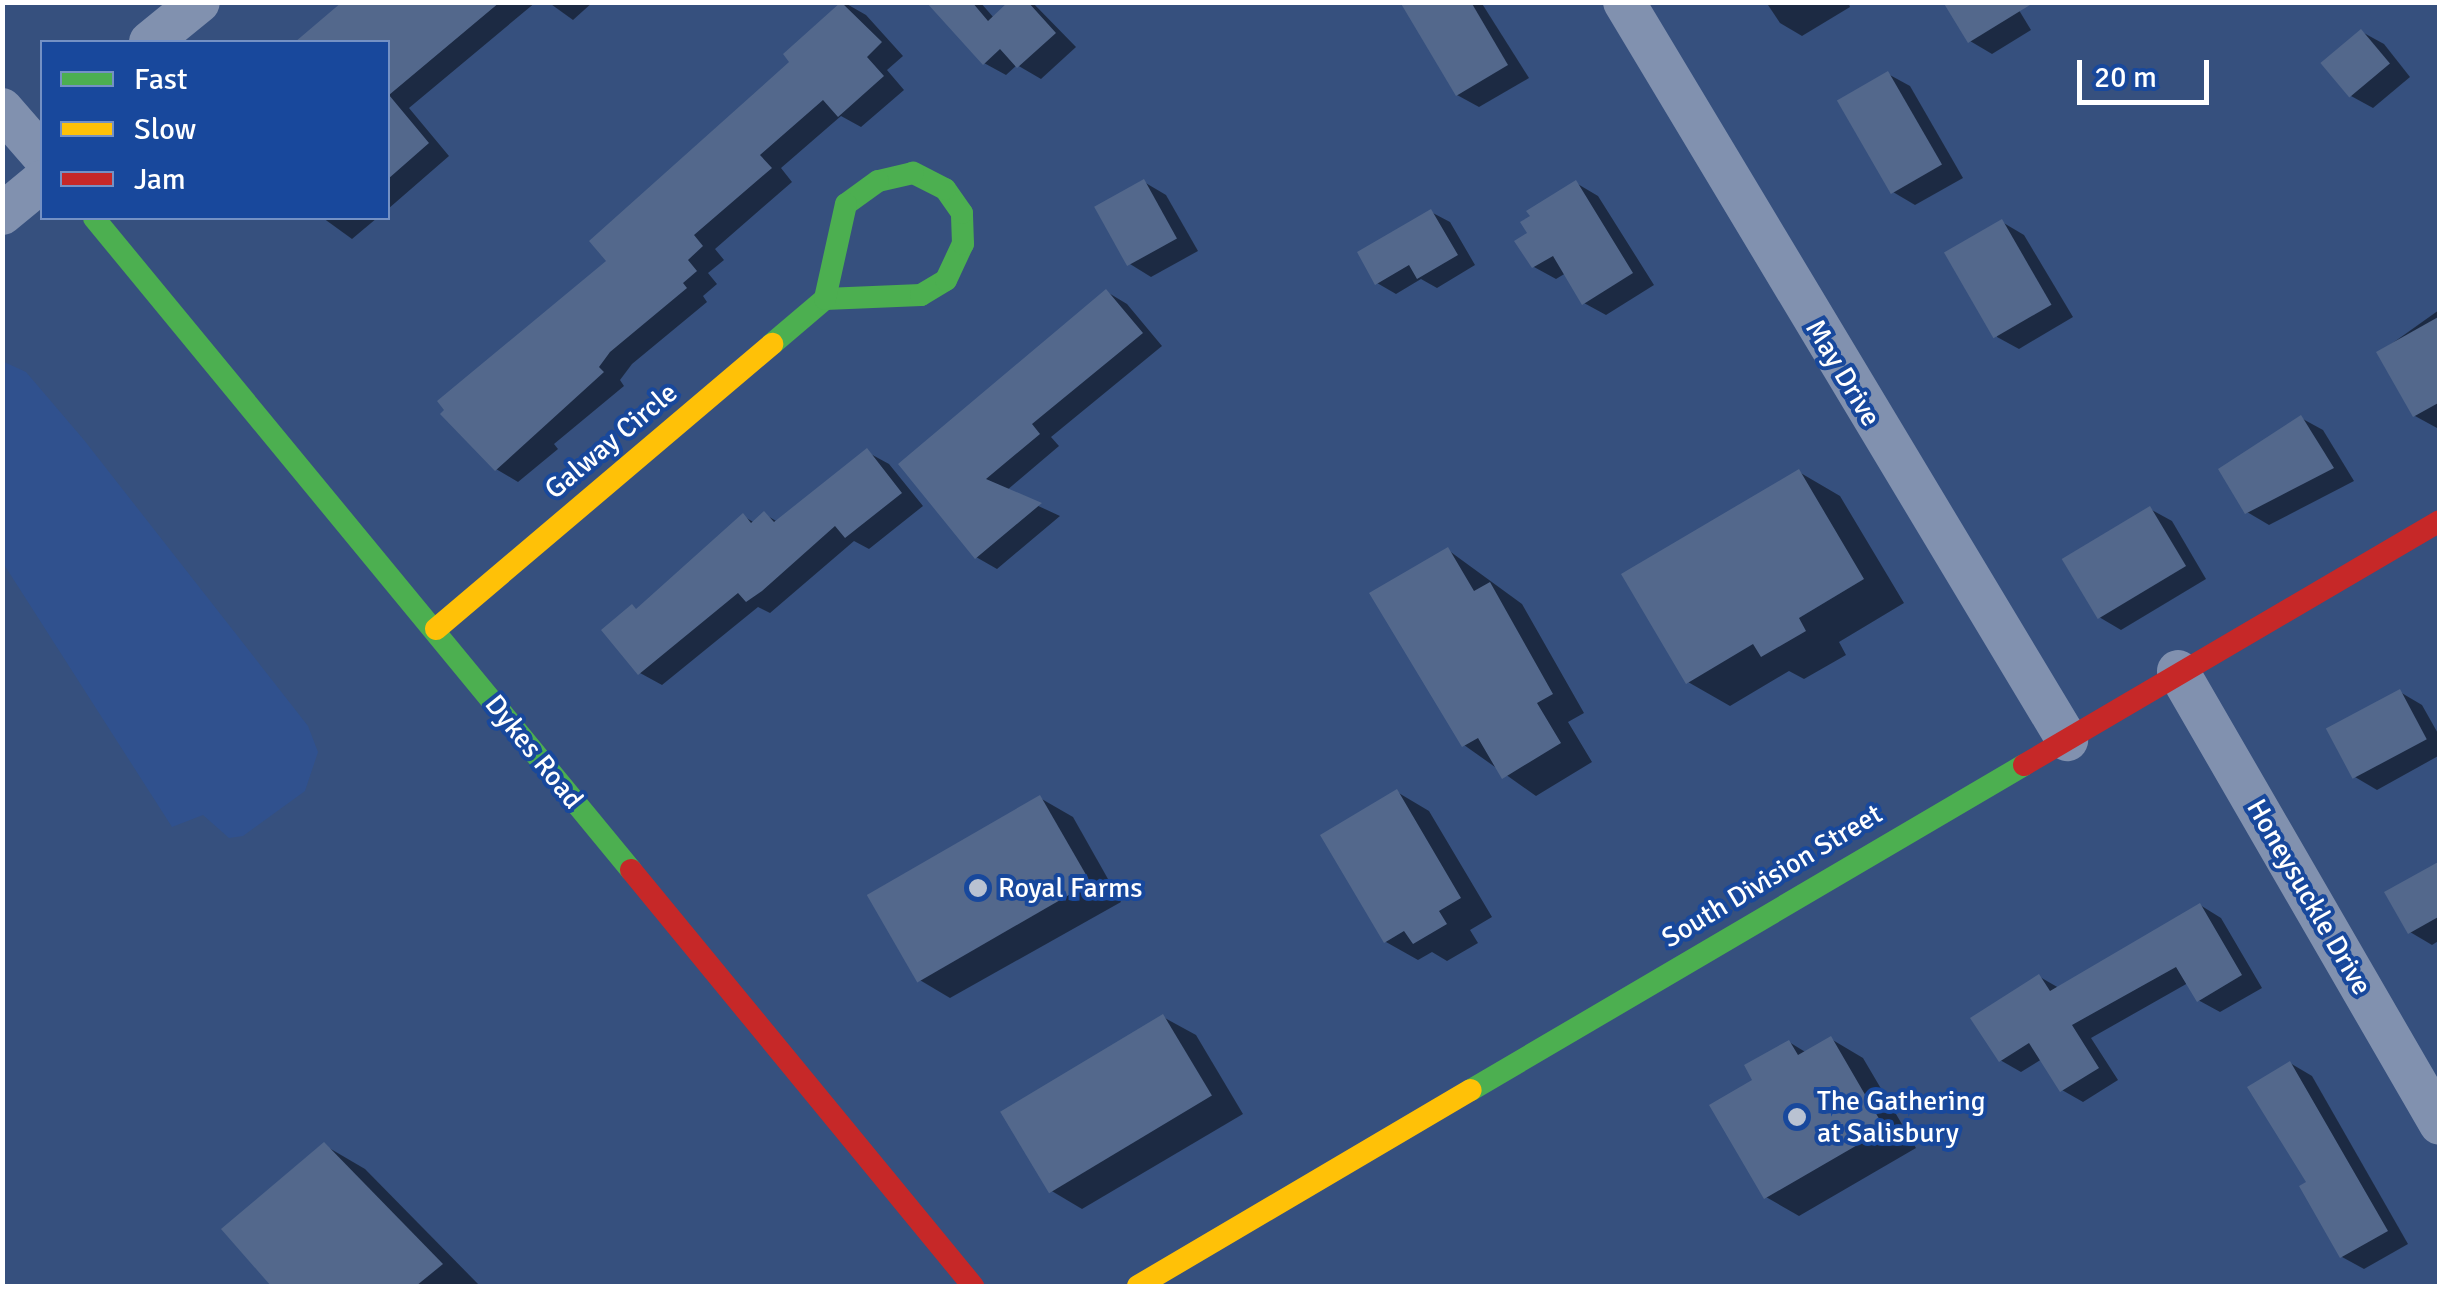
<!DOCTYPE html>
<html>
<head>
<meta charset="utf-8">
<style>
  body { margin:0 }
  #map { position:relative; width:2442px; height:1289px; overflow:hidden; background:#36507e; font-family:Signika,sans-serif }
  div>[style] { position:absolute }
  .water>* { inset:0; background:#30518e }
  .shadow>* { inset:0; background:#0007 }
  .building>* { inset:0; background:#53688c; transform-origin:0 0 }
  .street>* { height:42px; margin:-21px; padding:0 21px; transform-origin:21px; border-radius:21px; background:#8191af }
  .fast>* { height:22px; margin:-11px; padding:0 11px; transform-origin:11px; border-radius:11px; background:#4caf50 }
  .slow>* { height:22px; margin:-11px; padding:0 11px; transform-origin:11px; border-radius:11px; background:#ffc107 }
  .jam>* { height:22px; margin:-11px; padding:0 11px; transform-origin:11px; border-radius:11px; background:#c62828 }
  .dots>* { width:28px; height:28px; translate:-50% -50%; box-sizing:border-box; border:5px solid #18489c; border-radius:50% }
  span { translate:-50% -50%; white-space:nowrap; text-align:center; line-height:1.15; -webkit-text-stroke:8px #18489c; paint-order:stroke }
  .street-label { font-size:28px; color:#fff }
  .poi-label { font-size:28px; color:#fff }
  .left { translate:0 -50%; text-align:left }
  .frame { position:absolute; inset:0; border:5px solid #fff; pointer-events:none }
  .legend { position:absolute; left:40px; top:40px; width:350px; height:180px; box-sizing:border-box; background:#18489c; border:2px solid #7491c4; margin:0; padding:12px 18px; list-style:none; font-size:30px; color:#fff }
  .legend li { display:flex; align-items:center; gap:20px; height:50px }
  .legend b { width:50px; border:2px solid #7491c4 }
  .scale { position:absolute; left:2077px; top:60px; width:132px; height:45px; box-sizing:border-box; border:5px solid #fff; border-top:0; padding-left:12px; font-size:30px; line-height:35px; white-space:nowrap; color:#fff; -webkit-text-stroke:8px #18489c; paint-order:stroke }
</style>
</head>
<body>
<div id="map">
  <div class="water">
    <div style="clip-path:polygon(2px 361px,26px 372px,84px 440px,308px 726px,318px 752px,305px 791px,243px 836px,229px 838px,203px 815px,172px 827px,3px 563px)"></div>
  </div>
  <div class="shadow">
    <div style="clip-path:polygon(358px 2px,536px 2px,409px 108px,449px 156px,388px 209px,388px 42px,301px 42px,338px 9px)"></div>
    <div style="clip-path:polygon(548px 2px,593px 2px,573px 20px)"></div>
    <div style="clip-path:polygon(932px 2px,980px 2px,994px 18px,1012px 2px,1032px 2px,1076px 47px,1041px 79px,1017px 65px,1006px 75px,984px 63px)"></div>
    <div style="clip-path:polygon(1403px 2px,1481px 2px,1529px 78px,1479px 107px,1457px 95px)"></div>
    <div style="clip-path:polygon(1766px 2px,1848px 2px,1850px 7px,1802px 36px,1780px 23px)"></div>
    <div style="clip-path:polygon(2014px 2px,2031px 30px,1992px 54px,1970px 41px)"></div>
    <div style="clip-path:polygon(845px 3px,866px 15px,903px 56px,887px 70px,904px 90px,861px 127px,841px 116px,781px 168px,792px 182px,715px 249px,724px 260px,708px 273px,717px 284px,703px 296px,707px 302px,632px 364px,620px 380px,624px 386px,554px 444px,558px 449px,518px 482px,496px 469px,609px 261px,793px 62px,786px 55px)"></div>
    <div style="clip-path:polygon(2362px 32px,2384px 44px,2410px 77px,2373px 108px,2351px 96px)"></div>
    <div style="clip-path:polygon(1888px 74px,1910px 86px,1963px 178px,1915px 205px,1893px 192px)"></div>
    <div style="clip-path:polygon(1144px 182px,1166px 195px,1198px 251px,1151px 277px,1130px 264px)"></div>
    <div style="clip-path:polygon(1576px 183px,1598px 196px,1654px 285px,1606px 315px,1584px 303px,1566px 273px,1556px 279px,1534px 267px,1530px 234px)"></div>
    <div style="clip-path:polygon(1431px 212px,1450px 222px,1475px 265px,1437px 288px,1421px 279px,1396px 294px,1377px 283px)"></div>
    <div style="clip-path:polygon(323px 218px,377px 218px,352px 239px)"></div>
    <div style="clip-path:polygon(2002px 222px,2024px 235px,2073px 317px,2019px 349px,1997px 337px)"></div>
    <div style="clip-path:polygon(1107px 292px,1127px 304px,1162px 346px,1051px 437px,1059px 446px,1006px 491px,1060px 516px,997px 569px,976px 557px,901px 465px)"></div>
    <div style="clip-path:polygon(2439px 310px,2440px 427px,2437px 428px,2415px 416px,2380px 352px)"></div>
    <div style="clip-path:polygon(2301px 418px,2323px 430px,2354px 481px,2269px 525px,2247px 512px)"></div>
    <div style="clip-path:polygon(867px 452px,889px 464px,923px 506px,869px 549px,854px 541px,770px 613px,758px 607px,662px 685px,640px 673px,638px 611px,743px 516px,755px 523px,764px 514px,778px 522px)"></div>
    <div style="clip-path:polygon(1799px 472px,1840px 496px,1904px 603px,1839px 642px,1846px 655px,1804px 679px,1789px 671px,1730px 706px,1688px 682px)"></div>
    <div style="clip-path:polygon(2150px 509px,2172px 521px,2206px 579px,2121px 630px,2099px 617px)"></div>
    <div style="clip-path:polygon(1448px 550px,1522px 604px,1584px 713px,1568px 722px,1592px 762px,1536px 796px,1464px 745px)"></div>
    <div style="clip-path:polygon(2400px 692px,2422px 705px,2440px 737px,2440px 755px,2377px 790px,2355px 777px)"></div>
    <div style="clip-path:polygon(1397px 792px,1429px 811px,1492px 917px,1470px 930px,1478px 943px,1447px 961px,1432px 952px,1418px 960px,1386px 942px)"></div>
    <div style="clip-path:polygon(1040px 798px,1073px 817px,1121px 902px,950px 998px,918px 979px)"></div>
    <div style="clip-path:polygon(2440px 863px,2440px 940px,2432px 945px,2410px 932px)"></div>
    <div style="clip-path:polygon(2200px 905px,2221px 918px,2262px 988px,2220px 1012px,2198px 1000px,2188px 983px,2091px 1038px,2118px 1080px,2083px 1102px,2062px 1090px,2042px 1059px,2021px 1072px,2000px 1060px,2040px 977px,2059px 988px)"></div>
    <div style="clip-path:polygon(1163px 1017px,1196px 1035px,1243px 1114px,1082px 1209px,1050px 1190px)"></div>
    <div style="clip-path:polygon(1831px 1039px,1863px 1058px,1916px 1148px,1799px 1216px,1766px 1197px,1756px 1081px,1789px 1042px,1807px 1053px)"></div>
    <div style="clip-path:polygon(2290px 1063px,2312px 1076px,2408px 1244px,2364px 1269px,2342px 1257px,2309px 1183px)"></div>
    <div style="clip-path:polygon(324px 1145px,365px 1169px,480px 1286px,275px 1286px,224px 1229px)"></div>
  </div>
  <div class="building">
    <div style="clip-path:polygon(342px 2px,500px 2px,389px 95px,429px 143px,388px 179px,388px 42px,295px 42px)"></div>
    <div style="clip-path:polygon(841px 2px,882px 42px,867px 57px,884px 76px,838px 117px,823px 100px,760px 155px,772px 168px,694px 235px,703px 246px,688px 260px,697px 271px,683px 283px,687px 288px,610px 352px,599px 367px,604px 372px,495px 471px,440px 414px,444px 410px,437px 401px,606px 261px,589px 241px,789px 62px,783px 54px)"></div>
    <div style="clip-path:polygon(926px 2px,972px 2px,988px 21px,1008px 2px,1028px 2px,1056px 33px,1017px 68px,1000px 49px,983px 65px)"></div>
    <div style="clip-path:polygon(1400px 2px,1471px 2px,1508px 65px,1456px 96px)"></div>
    <div style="clip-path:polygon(1943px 2px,2035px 2px,1968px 43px)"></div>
    <div style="left:2361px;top:29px;width:45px;height:53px;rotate:50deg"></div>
    <div style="left:1888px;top:71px;width:108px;height:59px;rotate:60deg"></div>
    <div style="left:1144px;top:179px;width:68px;height:57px;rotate:61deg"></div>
    <div style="clip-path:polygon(1576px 180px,1633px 273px,1582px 305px,1553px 256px,1532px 268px,1514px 241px,1527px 233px,1520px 222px,1530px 216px,1526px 211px)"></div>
    <div style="clip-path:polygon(1431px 209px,1458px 255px,1417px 279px,1409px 265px,1375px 285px,1357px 252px)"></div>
    <div style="left:2002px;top:219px;width:99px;height:67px;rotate:60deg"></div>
    <div style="clip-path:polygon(1106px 289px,1143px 333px,1032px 424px,1040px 434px,986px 479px,1042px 503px,975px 559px,898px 464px)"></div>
    <div style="clip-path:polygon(2440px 316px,2440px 402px,2413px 417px,2376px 352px)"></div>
    <div style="clip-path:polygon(2301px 415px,2334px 468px,2245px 514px,2218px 469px)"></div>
    <div style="clip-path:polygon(867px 448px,902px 493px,845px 538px,835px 526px,762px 591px,746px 602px,738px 593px,638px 675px,601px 630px,632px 604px,636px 609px,743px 513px,751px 523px,764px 511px,774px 522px)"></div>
    <div style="clip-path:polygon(1799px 469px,1864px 579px,1799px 618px,1806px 631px,1761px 657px,1753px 644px,1686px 684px,1621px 574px)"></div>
    <div style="left:2150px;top:506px;width:70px;height:103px;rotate:59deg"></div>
    <div style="clip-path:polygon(1448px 547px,1474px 591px,1490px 582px,1553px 694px,1537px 703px,1561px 743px,1502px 779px,1478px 738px,1462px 747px,1369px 593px)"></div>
    <div style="left:2400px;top:689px;width:57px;height:84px;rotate:62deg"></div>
    <div style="clip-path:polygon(1397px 789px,1461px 898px,1439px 911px,1447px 924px,1413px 944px,1404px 931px,1384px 943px,1320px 835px)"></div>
    <div style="left:1040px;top:795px;width:101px;height:200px;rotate:60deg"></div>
    <div style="clip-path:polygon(2440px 861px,2440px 916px,2408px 934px,2384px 892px)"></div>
    <div style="clip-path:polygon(2200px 903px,2242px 975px,2197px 1002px,2176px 967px,2072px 1025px,2099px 1068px,2060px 1092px,2029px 1043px,1999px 1062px,1970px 1018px,2039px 974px,2050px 991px)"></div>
    <div style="left:1163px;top:1014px;width:95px;height:190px;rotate:59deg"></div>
    <div style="clip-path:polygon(1831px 1036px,1885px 1129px,1764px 1199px,1709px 1105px,1752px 1080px,1744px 1065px,1789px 1040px,1798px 1055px)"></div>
    <div style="clip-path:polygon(2290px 1061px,2388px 1231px,2340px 1258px,2299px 1186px,2306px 1182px,2247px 1087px)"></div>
    <div style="clip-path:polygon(324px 1142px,443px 1264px,416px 1286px,271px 1286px,221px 1229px)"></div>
  </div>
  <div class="street">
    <div style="left:1624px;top:2px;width:861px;rotate:59.02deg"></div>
    <div style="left:150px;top:42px;width:63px;rotate:-39.2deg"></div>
    <div style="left:2px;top:109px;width:61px;rotate:49deg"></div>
    <div style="left:2px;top:214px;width:52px;rotate:-39.5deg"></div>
    <div style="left:2178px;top:671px;width:523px;rotate:59.96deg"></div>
  </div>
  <div class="fast">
    <div style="left:94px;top:218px;width:845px;rotate:50.52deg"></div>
    <div style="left:772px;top:344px;width:70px;rotate:-40.3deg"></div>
    <div style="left:825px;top:299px;width:96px;rotate:-2.4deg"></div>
    <div style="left:921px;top:295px;width:29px;rotate:-31deg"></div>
    <div style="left:946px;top:280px;width:40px;rotate:-65deg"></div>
    <div style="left:963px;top:244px;width:31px;rotate:-92deg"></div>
    <div style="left:962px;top:213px;width:29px;rotate:-125deg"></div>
    <div style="left:945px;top:189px;width:36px;rotate:-153deg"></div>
    <div style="left:913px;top:173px;width:36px;rotate:167deg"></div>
    <div style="left:878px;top:181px;width:39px;rotate:144deg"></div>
    <div style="left:846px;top:204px;width:97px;rotate:102.5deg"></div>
    <div style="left:1471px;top:1090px;width:641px;rotate:-30.44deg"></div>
  </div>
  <div class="slow">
    <div style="left:436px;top:629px;width:441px;rotate:-40.3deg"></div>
    <div style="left:1138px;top:1286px;width:386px;rotate:-30.5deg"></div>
  </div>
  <div class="jam">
    <div style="left:2024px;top:765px;width:482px;rotate:-30.4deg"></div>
    <div style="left:631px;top:870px;width:539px;rotate:50.58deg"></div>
  </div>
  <div class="dots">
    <div style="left:978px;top:888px;background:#b9c2d2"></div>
    <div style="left:1797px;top:1117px;background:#b9c2d2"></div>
  </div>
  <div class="street-label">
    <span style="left:1843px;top:373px;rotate:59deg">May Drive</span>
    <span style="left:611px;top:441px;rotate:-40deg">Galway Circle</span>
    <span style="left:534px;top:752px;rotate:51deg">Dykes Road</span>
    <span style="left:1772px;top:876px;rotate:-31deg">South Division Street</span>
    <span style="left:2309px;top:897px;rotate:60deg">Honeysuckle Drive</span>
  </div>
  <div class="poi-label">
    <span class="left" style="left:998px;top:888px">Royal Farms</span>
    <span class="left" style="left:1817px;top:1117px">The Gathering<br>at Salisbury</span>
  </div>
  <div class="frame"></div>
  <ul class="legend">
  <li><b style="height:12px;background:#4caf50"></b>Fast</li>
  <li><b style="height:12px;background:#ffc107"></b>Slow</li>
  <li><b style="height:12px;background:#c62828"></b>Jam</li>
  </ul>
  <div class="scale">20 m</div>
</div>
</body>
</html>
